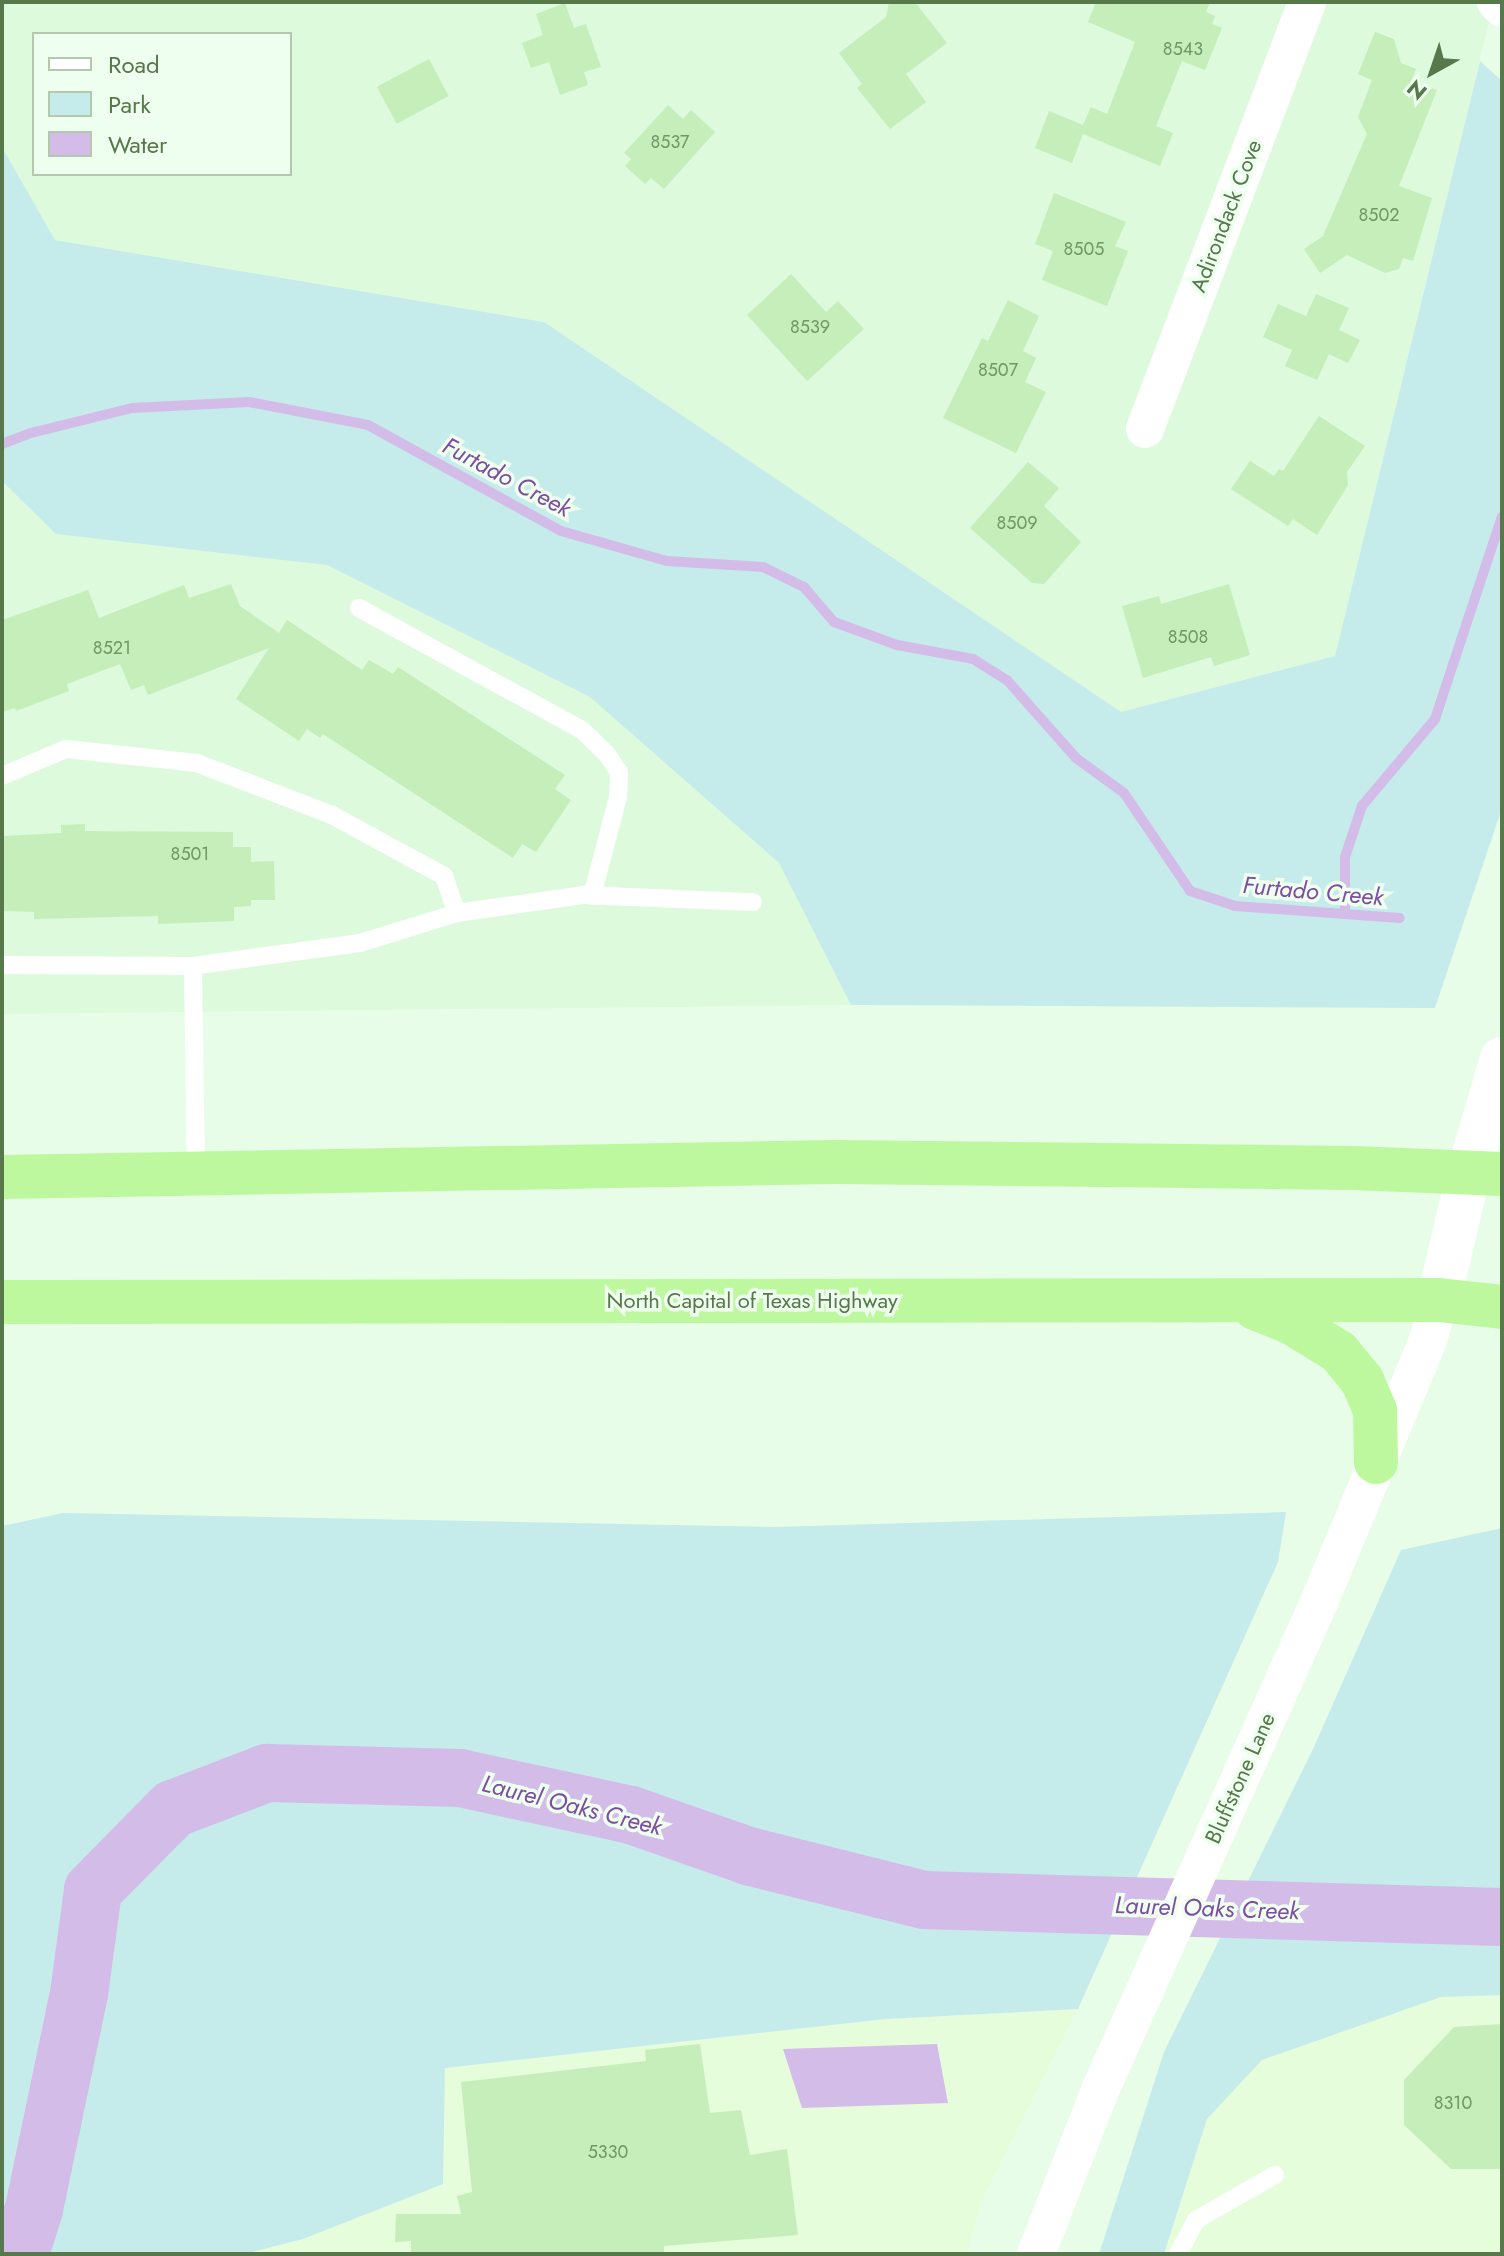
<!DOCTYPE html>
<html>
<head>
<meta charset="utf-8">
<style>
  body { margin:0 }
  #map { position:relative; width:1504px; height:2256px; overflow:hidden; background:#e8fde8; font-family:Jost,sans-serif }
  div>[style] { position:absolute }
  .residential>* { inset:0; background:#ddfadc }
  .commercial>* { inset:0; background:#e6fddc }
  .green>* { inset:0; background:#c6ebeb }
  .water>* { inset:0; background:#d3bce8 }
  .stream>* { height:10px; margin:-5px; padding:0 5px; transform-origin:5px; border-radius:5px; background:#d3bce8 }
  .river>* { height:58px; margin:-29px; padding:0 29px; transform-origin:29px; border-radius:29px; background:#d3bce8 }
  .building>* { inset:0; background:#c5eeba; transform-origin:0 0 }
  .lane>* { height:18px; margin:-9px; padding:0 9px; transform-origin:9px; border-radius:9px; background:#fff }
  .street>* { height:38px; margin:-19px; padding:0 19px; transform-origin:19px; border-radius:19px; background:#fff }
  .secondary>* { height:44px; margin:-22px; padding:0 22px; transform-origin:22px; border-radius:22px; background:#fff }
  .highway>* { height:44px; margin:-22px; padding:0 22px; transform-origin:22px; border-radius:22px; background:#bdf89e }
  span { translate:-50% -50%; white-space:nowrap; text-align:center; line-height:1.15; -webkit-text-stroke:7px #efffef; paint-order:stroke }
  .number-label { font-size:18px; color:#729667 }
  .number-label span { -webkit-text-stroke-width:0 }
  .street-label { font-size:22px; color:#56784b }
  .water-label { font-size:24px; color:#7d4da1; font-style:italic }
  .frame { position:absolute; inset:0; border:4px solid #56784b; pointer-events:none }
  .legend { position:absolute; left:32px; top:32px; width:260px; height:144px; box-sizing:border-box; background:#efffef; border:2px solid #b2c9ad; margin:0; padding:10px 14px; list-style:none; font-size:24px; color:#56784b }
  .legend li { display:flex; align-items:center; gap:16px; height:40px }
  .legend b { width:40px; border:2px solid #b2c9ad }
  .north { position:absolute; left:1392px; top:32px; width:80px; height:80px; -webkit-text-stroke:6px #efffef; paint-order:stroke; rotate:220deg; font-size:22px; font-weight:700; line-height:32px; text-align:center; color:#56784b }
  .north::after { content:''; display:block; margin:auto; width:28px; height:36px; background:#56784b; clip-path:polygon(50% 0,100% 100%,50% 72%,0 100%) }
</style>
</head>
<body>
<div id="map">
  <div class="residential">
    <div style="clip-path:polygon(evenodd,2px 2px,1494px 2px,1335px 656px,1121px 712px,544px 322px,55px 240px,2px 147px,2px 2px,34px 34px,290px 34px,290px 174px,34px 174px,34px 34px)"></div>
    <div style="clip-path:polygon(2px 481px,57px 534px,327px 565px,590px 697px,779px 863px,851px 1005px,2px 1014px)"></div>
  </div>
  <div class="commercial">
    <div style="clip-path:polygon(1502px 1995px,1502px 2254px,1164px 2254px,1207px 2119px,1262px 2060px,1441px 1997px)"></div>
    <div style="clip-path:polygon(1078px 2009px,981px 2203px,966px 2254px,244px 2254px,303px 2239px,443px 2184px,444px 2068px,886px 2019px)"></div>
  </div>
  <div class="green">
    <div style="clip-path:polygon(1480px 61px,1502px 81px,1502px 808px,1435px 1008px,851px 1005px,779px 863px,590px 697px,327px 565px,56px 534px,2px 481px,2px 147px,55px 240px,544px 322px,1121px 712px,1335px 656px)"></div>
    <div style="clip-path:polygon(1286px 1512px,1278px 1562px,1078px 2009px,886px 2019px,445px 2068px,443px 2184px,303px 2239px,244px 2254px,2px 2254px,2px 1526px,63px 1513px,774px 1527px)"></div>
    <div style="clip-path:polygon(1502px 1528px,1502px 1995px,1441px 1997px,1262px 2060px,1207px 2119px,1164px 2254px,1099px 2254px,1164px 2052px,1313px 1749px,1401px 1550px)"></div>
  </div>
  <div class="water">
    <div style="clip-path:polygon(937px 2044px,948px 2103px,802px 2108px,783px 2049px)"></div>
  </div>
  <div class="stream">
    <div style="left:2px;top:444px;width:31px;rotate:-21deg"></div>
    <div style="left:31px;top:433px;width:104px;rotate:-13.9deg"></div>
    <div style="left:132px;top:408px;width:117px;rotate:-2.9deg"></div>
    <div style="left:249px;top:402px;width:121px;rotate:10.9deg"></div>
    <div style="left:368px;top:425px;width:220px;rotate:28.8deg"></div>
    <div style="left:561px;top:531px;width:110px;rotate:15.8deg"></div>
    <div style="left:667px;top:561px;width:96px;rotate:3.6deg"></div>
    <div style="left:763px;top:567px;width:46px;rotate:26deg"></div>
    <div style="left:804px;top:587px;width:46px;rotate:49.4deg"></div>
    <div style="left:834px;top:622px;width:67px;rotate:20.1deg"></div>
    <div style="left:897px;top:645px;width:77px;rotate:10.4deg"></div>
    <div style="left:973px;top:659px;width:40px;rotate:32deg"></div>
    <div style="left:1007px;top:680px;width:104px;rotate:48.5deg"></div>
    <div style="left:1076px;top:758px;width:59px;rotate:36.1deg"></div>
    <div style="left:1124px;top:793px;width:118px;rotate:56deg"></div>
    <div style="left:1190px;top:891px;width:47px;rotate:18.4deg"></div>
    <div style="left:1235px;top:906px;width:165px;rotate:4.2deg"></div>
    <div style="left:1345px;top:914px;width:57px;rotate:-90deg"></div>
    <div style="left:1345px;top:857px;width:54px;rotate:-71.6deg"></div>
    <div style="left:1362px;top:806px;width:114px;rotate:-50deg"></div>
    <div style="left:1435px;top:719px;width:213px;rotate:-71.7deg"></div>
  </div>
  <div class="river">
    <div style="left:20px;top:2254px;width:47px;rotate:-72.7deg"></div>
    <div style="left:34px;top:2209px;width:220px;rotate:-78.2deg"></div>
    <div style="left:79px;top:1994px;width:105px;rotate:-82.3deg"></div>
    <div style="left:93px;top:1890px;width:114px;rotate:-45.4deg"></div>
    <div style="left:173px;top:1809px;width:101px;rotate:-21deg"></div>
    <div style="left:267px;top:1773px;width:193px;rotate:1.5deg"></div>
    <div style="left:460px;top:1778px;width:175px;rotate:12.2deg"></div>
    <div style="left:631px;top:1815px;width:124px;rotate:19.3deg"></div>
    <div style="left:748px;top:1856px;width:181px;rotate:14deg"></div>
    <div style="left:924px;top:1900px;width:578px;rotate:1.68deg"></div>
  </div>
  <div class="building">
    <div style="clip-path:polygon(889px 2px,915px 2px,947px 43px,906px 74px,926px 102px,890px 129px,857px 88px,862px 84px,839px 53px,886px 17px)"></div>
    <div style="clip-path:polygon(1096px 2px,1210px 2px,1206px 12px,1215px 16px,1212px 24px,1222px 28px,1205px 70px,1182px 61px,1156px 126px,1173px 133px,1160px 166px,1083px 134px,1072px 163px,1035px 148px,1049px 111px,1083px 125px,1091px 107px,1107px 114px,1135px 42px,1088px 22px)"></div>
    <div style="clip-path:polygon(565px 3px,574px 28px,586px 24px,601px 67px,584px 72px,588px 85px,560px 95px,549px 62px,531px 68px,522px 43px,543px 35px,536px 14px)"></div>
    <div style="clip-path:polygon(1375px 32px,1394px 39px,1401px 63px,1416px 69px,1411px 81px,1437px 90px,1399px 186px,1432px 198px,1413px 261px,1403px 258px,1399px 269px,1385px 273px,1347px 255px,1320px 273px,1304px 249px,1323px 236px,1367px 134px,1358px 117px,1372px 80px,1358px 74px)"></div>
    <div style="left:429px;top:59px;width:42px;height:59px;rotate:62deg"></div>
    <div style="clip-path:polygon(668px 105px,683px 119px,691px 110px,715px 132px,664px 189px,651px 178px,645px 184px,625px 166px,631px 159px,624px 153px)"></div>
    <div style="clip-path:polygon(1054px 193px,1126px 222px,1115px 246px,1128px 251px,1107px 306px,1042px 280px,1053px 251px,1035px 244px)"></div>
    <div style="clip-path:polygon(791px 274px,826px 312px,838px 301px,864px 329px,807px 381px,747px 315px)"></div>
    <div style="clip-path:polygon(1316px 294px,1349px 308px,1339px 330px,1360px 340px,1348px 363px,1329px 354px,1317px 380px,1285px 366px,1292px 350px,1263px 337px,1278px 304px,1306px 316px)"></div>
    <div style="clip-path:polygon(1008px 300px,1039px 316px,1023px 351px,1036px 358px,1025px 382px,1046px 392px,1016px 453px,943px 418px,982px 338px,988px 341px)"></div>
    <div style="clip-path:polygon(1319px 416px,1365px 446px,1347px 472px,1348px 485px,1317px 535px,1293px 519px,1288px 526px,1231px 489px,1250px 461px,1274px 476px,1279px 469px,1283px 471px)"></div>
    <div style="clip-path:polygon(1028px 462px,1059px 488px,1044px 506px,1081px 542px,1044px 584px,1032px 583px,970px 528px)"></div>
    <div style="clip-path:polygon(231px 584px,240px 606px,279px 633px,287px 620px,362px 670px,369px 660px,393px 674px,398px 667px,565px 775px,555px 789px,571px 800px,536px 852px,522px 844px,513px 858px,323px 734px,320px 738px,307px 729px,299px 741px,236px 699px,269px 648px,148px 695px,144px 685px,131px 690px,120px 664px,67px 684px,69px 691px,16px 711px,15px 708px,2px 712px,2px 620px,88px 590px,99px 618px,184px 585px,189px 598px)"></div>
    <div style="clip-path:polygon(1229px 584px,1250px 655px,1214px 666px,1211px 657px,1143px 678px,1122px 606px,1159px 596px,1161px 604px)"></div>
    <div style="clip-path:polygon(85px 824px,85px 831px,233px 832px,233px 847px,251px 847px,251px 862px,274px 861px,275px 900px,251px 900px,251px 906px,234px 907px,234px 921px,158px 924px,158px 916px,34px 919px,34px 912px,2px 911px,3px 836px,61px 833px,61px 825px)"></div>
    <div style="clip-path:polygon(1502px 2024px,1502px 2169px,1451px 2169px,1404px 2125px,1404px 2080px,1454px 2027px)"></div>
    <div style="clip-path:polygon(700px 2044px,710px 2113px,741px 2110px,750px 2155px,787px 2149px,798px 2235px,664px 2246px,664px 2254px,411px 2254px,411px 2241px,395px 2242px,396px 2214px,461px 2214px,457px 2196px,472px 2192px,461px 2082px,646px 2061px,645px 2050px)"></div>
  </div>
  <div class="lane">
    <div style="left:359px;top:608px;width:254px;rotate:28.7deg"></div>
    <div style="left:582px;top:730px;width:33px;rotate:44deg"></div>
    <div style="left:606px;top:753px;width:23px;rotate:56deg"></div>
    <div style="left:619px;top:772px;width:25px;rotate:92deg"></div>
    <div style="left:618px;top:797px;width:102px;rotate:104.7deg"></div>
    <div style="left:2px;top:776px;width:69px;rotate:-22.9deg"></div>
    <div style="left:66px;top:749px;width:132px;rotate:6.1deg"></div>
    <div style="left:197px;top:763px;width:145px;rotate:21.1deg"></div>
    <div style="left:332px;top:815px;width:128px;rotate:28.6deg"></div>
    <div style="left:444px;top:876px;width:39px;rotate:71deg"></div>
    <div style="left:457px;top:913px;width:102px;rotate:162.8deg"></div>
    <div style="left:360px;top:943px;width:169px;rotate:172.2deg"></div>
    <div style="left:193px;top:966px;width:209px;rotate:89.2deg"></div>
    <div style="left:457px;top:913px;width:127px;rotate:-8.1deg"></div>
    <div style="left:583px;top:895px;width:170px;rotate:2.4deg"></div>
    <div style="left:2px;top:965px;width:191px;rotate:0.3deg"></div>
    <div style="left:1178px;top:2254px;width:38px;rotate:-62deg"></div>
    <div style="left:1196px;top:2220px;width:91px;rotate:-29.7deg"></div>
  </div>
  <div class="street">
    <div style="left:1496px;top:2px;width:8px;rotate:45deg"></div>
    <div style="left:1145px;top:429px;width:457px;rotate:-69.2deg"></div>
    <div style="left:1036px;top:2254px;width:180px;rotate:-68.6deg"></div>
    <div style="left:1102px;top:2086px;width:533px;rotate:-65.84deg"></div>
    <div style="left:1320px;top:1600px;width:282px;rotate:-67.4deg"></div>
    <div style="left:1428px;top:1340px;width:41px;rotate:-74.6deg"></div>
  </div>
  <div class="secondary">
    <div style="left:1439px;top:1300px;width:132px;rotate:-76.9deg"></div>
    <div style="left:1469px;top:1171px;width:117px;rotate:-73.6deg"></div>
  </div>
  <div class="highway">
    <div style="left:2px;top:1177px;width:834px;rotate:-1.03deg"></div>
    <div style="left:836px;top:1162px;width:518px;rotate:0.66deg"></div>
    <div style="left:1354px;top:1168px;width:148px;rotate:2.3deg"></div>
    <div style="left:2px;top:1302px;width:1437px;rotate:-0.08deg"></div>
    <div style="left:1439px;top:1300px;width:63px;rotate:6.3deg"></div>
    <div style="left:1255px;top:1308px;width:40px;rotate:22deg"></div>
    <div style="left:1292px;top:1323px;width:55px;rotate:31.7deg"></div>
    <div style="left:1339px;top:1352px;width:36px;rotate:51deg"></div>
    <div style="left:1362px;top:1380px;width:33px;rotate:67deg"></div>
    <div style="left:1375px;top:1410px;width:52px;rotate:88.9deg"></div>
  </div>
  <div class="number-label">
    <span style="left:1183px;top:49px">8543</span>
    <span style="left:670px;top:142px">8537</span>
    <span style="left:1379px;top:215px">8502</span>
    <span style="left:1084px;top:249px">8505</span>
    <span style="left:810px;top:327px">8539</span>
    <span style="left:998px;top:370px">8507</span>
    <span style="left:1017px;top:523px">8509</span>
    <span style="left:1188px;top:637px">8508</span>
    <span style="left:112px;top:648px">8521</span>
    <span style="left:190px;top:854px">8501</span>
    <span style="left:1453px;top:2103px">8310</span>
    <span style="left:608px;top:2152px">5330</span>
  </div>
  <div class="street-label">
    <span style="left:1226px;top:216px;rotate:-69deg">Adirondack Cove</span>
    <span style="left:752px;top:1301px">North Capital of Texas Highway</span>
    <span style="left:1240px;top:1778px;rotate:-66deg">Bluffstone Lane</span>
  </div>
  <div class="water-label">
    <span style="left:507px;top:477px;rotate:28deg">Furtado Creek</span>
    <span style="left:1313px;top:891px;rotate:5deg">Furtado Creek</span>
    <span style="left:572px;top:1805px;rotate:14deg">Laurel Oaks Creek</span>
    <span style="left:1207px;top:1908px;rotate:2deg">Laurel Oaks Creek</span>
  </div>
  <div class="frame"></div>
  <ul class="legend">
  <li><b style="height:10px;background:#fff"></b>Road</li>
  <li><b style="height:22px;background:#c6ebeb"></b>Park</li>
  <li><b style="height:22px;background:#d3bce8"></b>Water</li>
  </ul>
  <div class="north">N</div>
</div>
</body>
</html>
